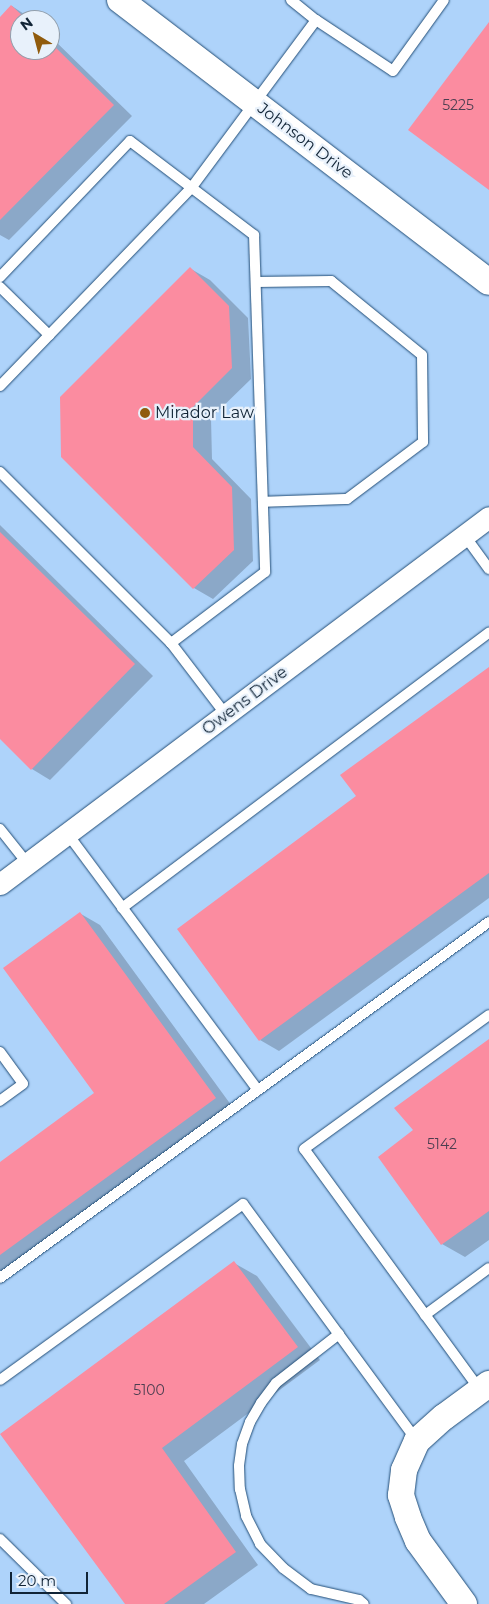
<!DOCTYPE html>
<html>
<head>
<meta charset="utf-8">
<style>
  body { margin:0 }
  #map { position:relative; width:489px; height:1604px; overflow:hidden; background:#aed3fa; font-family:Montserrat,sans-serif }
  div>[style] { position:absolute }
  .shadow>* { inset:0; background:#0003 }
  .building>* { inset:0; background:#fb8ca0 }
  .roads { filter:drop-shadow(0 0 1px #234e77) drop-shadow(0 0 1px #234e77) }
  .service>* { height:10px; margin:-5px; padding:0 5px; transform-origin:5px; border-radius:5px; background:#fff }
  .minor>* { height:21px; margin:-10.5px; padding:0 10.5px; transform-origin:10.5px; border-radius:10.5px; background:#fff }
  .tertiary>* { height:26px; margin:-13px; padding:0 13px; transform-origin:13px; border-radius:13px; background:#fff }
  .dots>* { width:14px; height:14px; translate:-50% -50%; box-sizing:border-box; border:2px solid #e8f1fb; border-radius:50% }
  span { translate:-50% -50%; white-space:nowrap; text-align:center; line-height:1.15; -webkit-text-stroke:4.5px #e8f1fb; paint-order:stroke }
  .number-label { font-size:14px; color:#4c3e50 }
  .number-label span { -webkit-text-stroke-width:0 }
  .street-label { font-size:16px; color:#112436 }
  .poi-label { font-size:16px; color:#112436 }
  .left { translate:0 -50%; text-align:left }
  .north { position:absolute; left:10px; top:10px; width:50px; height:50px; box-sizing:border-box; background:#e8f1fb; border:1px solid #929fac; border-radius:50%; rotate:323deg; font-size:14px; font-weight:700; line-height:20px; text-align:center; color:#112436 }
  .north::after { content:''; display:block; margin:auto; width:18px; height:22px; background:#905b0d; clip-path:polygon(50% 0,100% 100%,50% 72%,0 100%) }
  .scale { position:absolute; left:10px; top:1572px; width:78px; height:22px; box-sizing:border-box; border:2px solid #112436; border-top:0; padding-left:6px; font-size:15px; line-height:18px; white-space:nowrap; color:#112436; -webkit-text-stroke:4px #e8f1fb; paint-order:stroke }
</style>
</head>
<body>
<div id="map">
  <div class="shadow">
    <div style="clip-path:polygon(12px 6px,33px 20px,20px 20px,20px 50px,50px 50px,50px 36px,132px 116px,9px 240px,0 235px,0 18px)"></div>
    <div style="clip-path:polygon(191px 269px,210px 280px,248px 318px,251px 379px,211px 418px,212px 459px,251px 499px,253px 561px,213px 599px,194px 588px,62px 457px)"></div>
    <div style="clip-path:polygon(0 525px,153px 676px,50px 780px,32px 769px,0 737px)"></div>
    <div style="clip-path:polygon(489px 669px,489px 898px,279px 1051px,260px 1040px,358px 796px)"></div>
    <div style="clip-path:polygon(81px 914px,100px 925px,234px 1109px,0 1280px,0 1163px,96px 1093px)"></div>
    <div style="clip-path:polygon(489px 1040px,489px 1240px,465px 1257px,442px 1244px,379px 1157px,414px 1131px)"></div>
    <div style="clip-path:polygon(234px 1263px,257px 1276px,320px 1360px,184px 1461px,258px 1565px,204px 1604px,127px 1604px,2px 1434px)"></div>
  </div>
  <div class="building">
    <div style="clip-path:polygon(11px 5px,27px 20px,20px 20px,20px 50px,50px 50px,50px 42px,114px 105px,0 220px,0 17px)"></div>
    <div style="clip-path:polygon(489px 22px,489px 190px,408px 130px)"></div>
    <div style="clip-path:polygon(190px 267px,229px 306px,232px 368px,193px 407px,193px 447px,232px 487px,234px 550px,193px 589px,61px 457px,60px 397px)"></div>
    <div style="clip-path:polygon(0 532px,135px 664px,31px 770px,0 739px)"></div>
    <div style="clip-path:polygon(489px 667px,489px 873px,259px 1041px,177px 929px,356px 796px,340px 775px)"></div>
    <div style="clip-path:polygon(80px 912px,216px 1098px,0 1255px,0 1162px,94px 1093px,3px 968px)"></div>
    <div style="clip-path:polygon(489px 1039px,489px 1211px,441px 1245px,378px 1157px,413px 1130px,394px 1108px)"></div>
    <div style="clip-path:polygon(234px 1261px,298px 1347px,162px 1448px,236px 1552px,164px 1604px,125px 1604px,0 1434px)"></div>
  </div>
  <div class="roads">
    <div class="service">
      <div style="left:291px;top:0;width:32px;rotate:39deg"></div>
      <div style="left:316px;top:20px;width:92px;rotate:33.5deg"></div>
      <div style="left:393px;top:71px;width:87px;rotate:-54.3deg"></div>
      <div style="left:0;top:277px;width:188px;rotate:-46.3deg"></div>
      <div style="left:130px;top:141px;width:156px;rotate:37.2deg"></div>
      <div style="left:254px;top:235px;width:337px;rotate:88.1deg"></div>
      <div style="left:265px;top:572px;width:118px;rotate:142.9deg"></div>
      <div style="left:256px;top:282px;width:75px;rotate:-0.8deg"></div>
      <div style="left:331px;top:281px;width:117px;rotate:39.1deg"></div>
      <div style="left:422px;top:355px;width:87px;rotate:89.3deg"></div>
      <div style="left:423px;top:442px;width:95px;rotate:143.1deg"></div>
      <div style="left:347px;top:499px;width:84px;rotate:178deg"></div>
      <div style="left:0;top:287px;width:69px;rotate:44.4deg"></div>
      <div style="left:0;top:386px;width:277px;rotate:-46deg"></div>
      <div style="left:192px;top:187px;width:208px;rotate:-53.4deg"></div>
      <div style="left:0;top:472px;width:242px;rotate:45deg"></div>
      <div style="left:171px;top:643px;width:91px;rotate:52.6deg"></div>
      <div style="left:465px;top:536px;width:41px;rotate:54deg"></div>
      <div style="left:0;top:829px;width:43px;rotate:51.5deg"></div>
      <div style="left:67px;top:833px;width:320px;rotate:53.4deg"></div>
      <div style="left:122px;top:908px;width:459px;rotate:-36.9deg"></div>
      <div style="left:0;top:1052px;width:39px;rotate:54deg"></div>
      <div style="left:23px;top:1084px;width:29px;rotate:144deg"></div>
      <div style="left:0;top:1278px;width:605px;rotate:-36.06deg"></div>
      <div style="left:425px;top:1315px;width:79px;rotate:-36.3deg"></div>
      <div style="left:339px;top:1334px;width:80px;rotate:142.1deg"></div>
      <div style="left:276px;top:1383px;width:25px;rotate:127deg"></div>
      <div style="left:261px;top:1403px;width:22px;rotate:120deg"></div>
      <div style="left:250px;top:1422px;width:23px;rotate:110deg"></div>
      <div style="left:242px;top:1444px;width:22px;rotate:98deg"></div>
      <div style="left:239px;top:1466px;width:23px;rotate:88deg"></div>
      <div style="left:240px;top:1489px;width:28px;rotate:77deg"></div>
      <div style="left:246px;top:1516px;width:31px;rotate:63deg"></div>
      <div style="left:260px;top:1544px;width:33px;rotate:46deg"></div>
      <div style="left:283px;top:1568px;width:35px;rotate:37deg"></div>
      <div style="left:311px;top:1589px;width:49px;rotate:12.9deg"></div>
      <div style="left:359px;top:1600px;width:6px;rotate:39deg"></div>
      <div style="left:0;top:1380px;width:300px;rotate:-35.9deg"></div>
      <div style="left:243px;top:1204px;width:294px;rotate:53.7deg"></div>
      <div style="left:480px;top:1390px;width:298px;rotate:-126.1deg"></div>
      <div style="left:304px;top:1149px;width:228px;rotate:-35.9deg"></div>
      <div style="left:0;top:1539px;width:93px;rotate:44.6deg"></div>
    </div>
    <div class="minor">
      <div style="left:0;top:884px;width:611px;rotate:-36.89deg"></div>
    </div>
    <div class="tertiary">
      <div style="left:120px;top:0;width:464px;rotate:37.4deg"></div>
      <div style="left:464px;top:1604px;width:78px;rotate:-126.1deg"></div>
      <div style="left:418px;top:1541px;width:26px;rotate:-113deg"></div>
      <div style="left:408px;top:1517px;width:23px;rotate:-108deg"></div>
      <div style="left:401px;top:1495px;width:25px;rotate:-83deg"></div>
      <div style="left:404px;top:1470px;width:32px;rotate:-66deg"></div>
      <div style="left:417px;top:1441px;width:36px;rotate:-42deg"></div>
      <div style="left:444px;top:1417px;width:56px;rotate:-36.3deg"></div>
    </div>
  </div>
  <div class="dots">
    <div style="left:145px;top:413px;background:#905b0d"></div>
  </div>
  <div class="number-label">
    <span style="left:458px;top:105px">5225</span>
    <span style="left:442px;top:1144px">5142</span>
    <span style="left:149px;top:1390px">5100</span>
  </div>
  <div class="street-label">
    <span style="left:305px;top:141px;rotate:37deg">Johnson Drive</span>
    <span style="left:245px;top:701px;rotate:-37deg">Owens Drive</span>
  </div>
  <div class="poi-label">
    <span class="left" style="left:155px;top:413px">Mirador Law</span>
  </div>
  <div class="north">N</div>
  <div class="scale">20 m</div>
</div>
</body>
</html>
